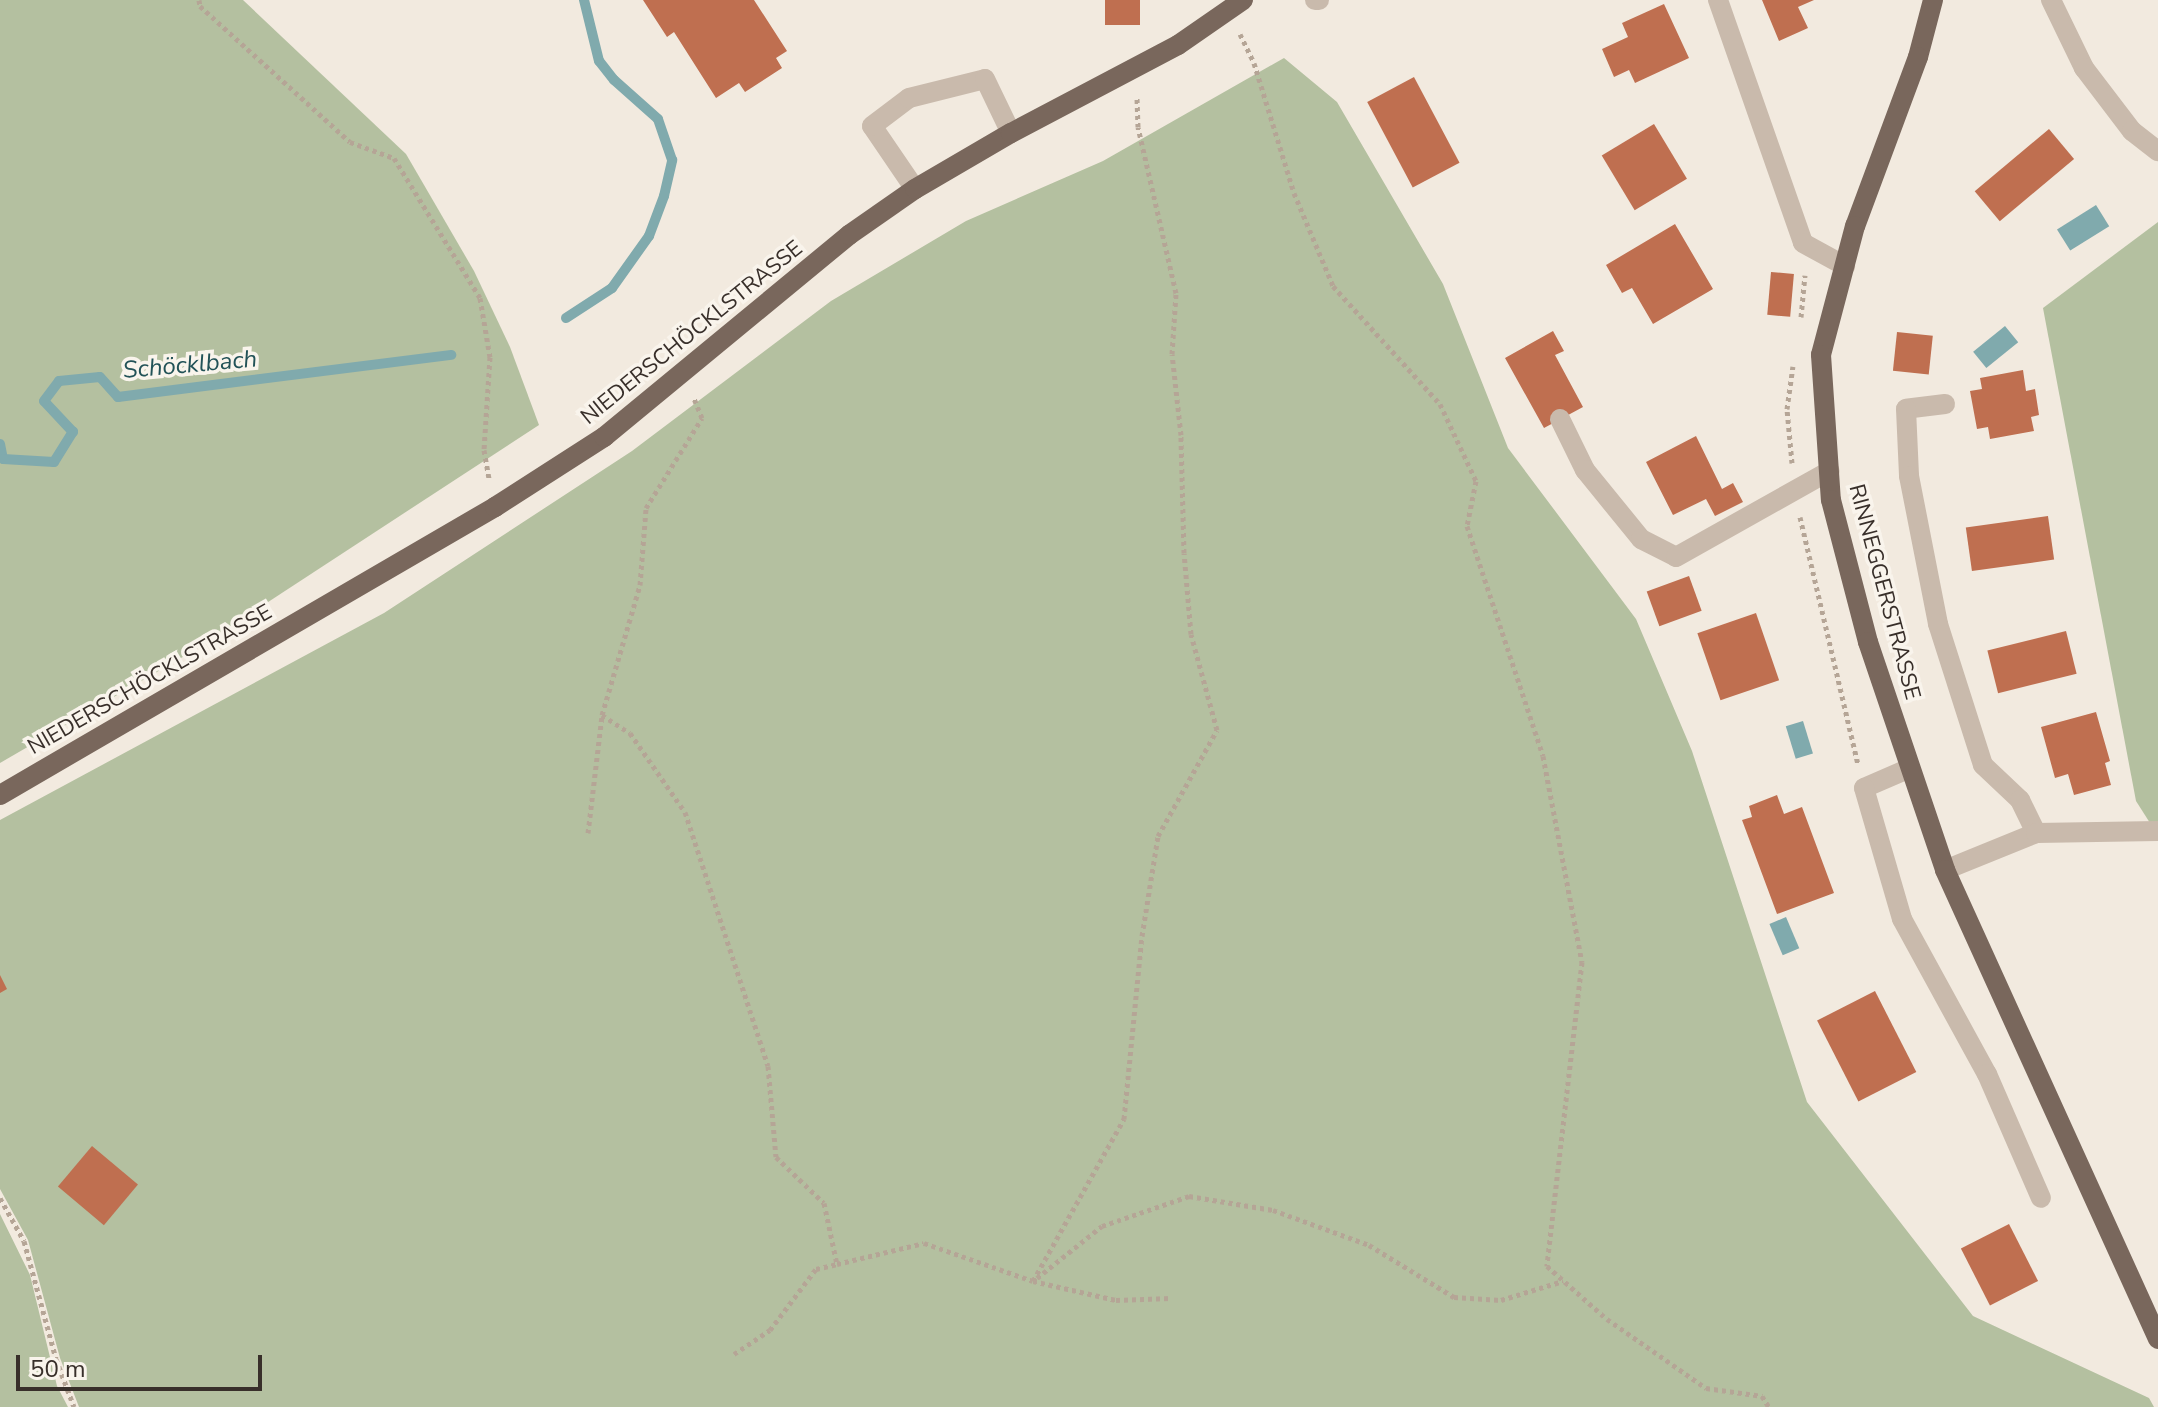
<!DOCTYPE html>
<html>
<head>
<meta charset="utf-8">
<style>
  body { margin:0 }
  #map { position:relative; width:2158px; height:1407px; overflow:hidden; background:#f2eadf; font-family:"Nunito Sans",sans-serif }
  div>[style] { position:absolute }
  .green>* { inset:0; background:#b4c0a0 }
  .water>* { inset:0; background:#80aaad; transform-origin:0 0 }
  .stream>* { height:10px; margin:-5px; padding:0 5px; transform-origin:5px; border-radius:5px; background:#80aaad }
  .building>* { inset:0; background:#bf6f50; transform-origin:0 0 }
  .path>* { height:5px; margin-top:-2.5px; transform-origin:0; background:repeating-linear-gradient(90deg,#b5a596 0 4px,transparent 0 8px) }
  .minor>* { height:20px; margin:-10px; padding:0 10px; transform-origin:10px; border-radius:10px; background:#c9baac }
  .major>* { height:20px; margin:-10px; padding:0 10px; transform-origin:10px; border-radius:10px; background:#79675c }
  span { translate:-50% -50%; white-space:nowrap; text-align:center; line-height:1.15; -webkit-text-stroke:7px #f9f4ec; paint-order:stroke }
  .street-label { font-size:22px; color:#382f2a }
  .water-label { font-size:24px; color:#225257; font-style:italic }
  .scale { position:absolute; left:16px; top:1355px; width:246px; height:36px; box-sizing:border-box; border:4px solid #382f2a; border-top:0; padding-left:10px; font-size:24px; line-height:28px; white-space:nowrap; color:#382f2a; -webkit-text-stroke:6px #f9f4ec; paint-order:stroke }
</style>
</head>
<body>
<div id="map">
  <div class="green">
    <div style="clip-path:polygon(0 0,243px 0,406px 154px,474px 271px,510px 347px,539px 425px,193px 651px,0 763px)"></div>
    <div style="clip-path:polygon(1284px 58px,1337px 102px,1443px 284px,1508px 448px,1636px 619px,1692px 751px,1807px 1102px,1973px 1316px,2149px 1398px,2154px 1407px,79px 1407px,60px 1358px,28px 1240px,0 1189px,0 820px,384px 613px,632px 451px,831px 301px,966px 221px,1103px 161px)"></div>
    <div style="clip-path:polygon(2158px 222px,2158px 823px,2150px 823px,2136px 801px,2043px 308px)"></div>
    <div style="clip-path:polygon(0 1214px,30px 1275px,57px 1386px,68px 1407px,0 1407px)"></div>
  </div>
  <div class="water">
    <div style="left:2096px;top:205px;width:25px;height:46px;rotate:58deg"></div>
    <div style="left:2005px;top:326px;width:21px;height:41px;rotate:51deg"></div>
    <div style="left:1803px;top:721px;width:34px;height:18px;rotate:73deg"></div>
    <div style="left:1786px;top:917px;width:34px;height:18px;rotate:67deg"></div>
  </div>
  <div class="stream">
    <div style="left:566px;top:318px;width:55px;rotate:-33.1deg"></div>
    <div style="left:612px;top:288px;width:64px;rotate:-54.6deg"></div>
    <div style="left:649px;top:236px;width:43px;rotate:-69.4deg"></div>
    <div style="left:664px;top:196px;width:37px;rotate:-77deg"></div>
    <div style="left:672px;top:160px;width:43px;rotate:-108.9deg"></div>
    <div style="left:658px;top:119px;width:59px;rotate:-138.4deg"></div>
    <div style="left:614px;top:80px;width:24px;rotate:-128deg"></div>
    <div style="left:599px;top:61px;width:63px;rotate:-103.8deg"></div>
    <div style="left:0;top:444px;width:15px;rotate:79deg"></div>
    <div style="left:3px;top:459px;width:51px;rotate:3.4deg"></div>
    <div style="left:54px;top:462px;width:36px;rotate:-58deg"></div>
    <div style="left:73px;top:432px;width:42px;rotate:-133.1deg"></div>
    <div style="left:44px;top:401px;width:25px;rotate:-53deg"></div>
    <div style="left:59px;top:381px;width:41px;rotate:-5.6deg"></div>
    <div style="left:100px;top:377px;width:27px;rotate:48deg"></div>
    <div style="left:118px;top:397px;width:336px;rotate:-7.2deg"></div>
  </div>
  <div class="building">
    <div style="clip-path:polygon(643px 0,754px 0,787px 51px,776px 58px,782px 68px,745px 92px,739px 83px,716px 98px,674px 32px,667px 37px)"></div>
    <div style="left:1105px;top:0;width:35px;height:25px"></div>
    <div style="clip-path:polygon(1762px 0,1814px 0,1798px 7px,1808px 28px,1779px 41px)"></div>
    <div style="clip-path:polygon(1664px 4px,1689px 58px,1635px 83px,1629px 70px,1614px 77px,1602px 49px,1628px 37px,1622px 23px)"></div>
    <div style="left:1414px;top:77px;width:97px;height:53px;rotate:62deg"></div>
    <div style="left:1654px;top:124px;width:64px;height:61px;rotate:59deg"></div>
    <div style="left:2049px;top:129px;width:39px;height:97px;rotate:50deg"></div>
    <div style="clip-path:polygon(1675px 224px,1713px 289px,1653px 324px,1632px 288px,1622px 293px,1606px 265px)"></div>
    <div style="left:1771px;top:272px;width:23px;height:43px;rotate:5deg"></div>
    <div style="clip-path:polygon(1553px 331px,1564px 351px,1555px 355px,1583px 407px,1544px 428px,1505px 358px)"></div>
    <div style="left:1897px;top:332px;width:36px;height:39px;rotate:6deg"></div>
    <div style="clip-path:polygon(2023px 370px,2026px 391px,2035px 389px,2039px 415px,2031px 417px,2034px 431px,1990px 439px,1988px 427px,1977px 429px,1970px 391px,1982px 389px,1980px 378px)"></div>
    <div style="clip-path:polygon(1696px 436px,1722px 489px,1733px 483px,1743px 502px,1715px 516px,1706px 499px,1673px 515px,1646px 462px)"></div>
    <div style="left:2048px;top:516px;width:44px;height:83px;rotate:82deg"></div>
    <div style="left:1689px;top:576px;width:37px;height:45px;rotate:70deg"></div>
    <div style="left:1756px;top:613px;width:71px;height:62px;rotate:71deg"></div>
    <div style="left:2066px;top:631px;width:44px;height:81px;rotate:76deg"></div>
    <div style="clip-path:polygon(2096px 712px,2110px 761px,2105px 763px,2111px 785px,2074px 795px,2068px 774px,2055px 778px,2041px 727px)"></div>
    <div style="clip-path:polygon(1777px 795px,1784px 814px,1802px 807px,1834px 893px,1777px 914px,1742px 820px,1752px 817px,1749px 806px)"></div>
    <div style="clip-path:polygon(0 975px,7px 989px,0 993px)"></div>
    <div style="left:1875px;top:991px;width:91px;height:65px;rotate:63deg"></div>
    <div style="left:92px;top:1146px;width:60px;height:53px;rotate:40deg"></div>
    <div style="left:2009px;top:1224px;width:64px;height:54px;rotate:63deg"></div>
  </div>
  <div class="path">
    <div style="left:199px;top:0;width:6px;rotate:81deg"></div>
    <div style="left:200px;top:6px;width:202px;rotate:42.2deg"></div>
    <div style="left:350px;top:142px;width:47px;rotate:20deg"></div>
    <div style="left:394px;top:158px;width:164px;rotate:58.4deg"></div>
    <div style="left:480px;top:298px;width:60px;rotate:80.4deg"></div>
    <div style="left:490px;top:357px;width:93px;rotate:93.7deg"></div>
    <div style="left:484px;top:450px;width:29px;rotate:80deg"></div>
    <div style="left:1240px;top:34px;width:32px;rotate:64deg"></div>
    <div style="left:1254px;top:63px;width:136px;rotate:72.9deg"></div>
    <div style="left:1294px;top:193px;width:101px;rotate:67.2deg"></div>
    <div style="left:1333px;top:286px;width:159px;rotate:47.8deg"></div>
    <div style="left:1440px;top:404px;width:85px;rotate:64.9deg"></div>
    <div style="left:1476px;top:481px;width:46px;rotate:101.3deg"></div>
    <div style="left:1467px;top:526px;width:242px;rotate:71.7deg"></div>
    <div style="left:1543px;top:756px;width:210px;rotate:79.3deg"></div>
    <div style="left:1582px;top:962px;width:306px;rotate:96.6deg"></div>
    <div style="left:1547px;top:1266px;width:80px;rotate:41.5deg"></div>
    <div style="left:1607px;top:1319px;width:121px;rotate:34.9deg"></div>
    <div style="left:1706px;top:1388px;width:57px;rotate:8.1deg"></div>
    <div style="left:1762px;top:1396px;width:13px;rotate:58deg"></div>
    <div style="left:1801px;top:317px;width:42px;rotate:-84.6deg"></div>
    <div style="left:1792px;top:463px;width:54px;rotate:-95.3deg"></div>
    <div style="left:1787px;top:409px;width:43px;rotate:-82.1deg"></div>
    <div style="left:1800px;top:517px;width:254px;rotate:76.8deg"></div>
    <div style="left:602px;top:715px;width:33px;rotate:33deg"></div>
    <div style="left:630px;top:733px;width:96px;rotate:55.2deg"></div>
    <div style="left:685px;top:812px;width:267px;rotate:71.9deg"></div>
    <div style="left:768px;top:1066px;width:91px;rotate:85deg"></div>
    <div style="left:776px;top:1157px;width:66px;rotate:43.8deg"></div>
    <div style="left:824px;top:1203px;width:62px;rotate:78deg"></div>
    <div style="left:588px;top:833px;width:119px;rotate:-83.2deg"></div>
    <div style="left:602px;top:715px;width:135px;rotate:-73.7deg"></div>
    <div style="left:640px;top:585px;width:77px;rotate:-85.5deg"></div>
    <div style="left:646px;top:508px;width:106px;rotate:-58.1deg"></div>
    <div style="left:702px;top:418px;width:22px;rotate:-112deg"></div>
    <div style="left:0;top:1198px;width:49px;rotate:60.8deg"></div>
    <div style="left:24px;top:1241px;width:122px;rotate:74.8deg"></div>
    <div style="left:56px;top:1359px;width:51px;rotate:69.4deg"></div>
    <div style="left:1037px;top:1278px;width:83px;rotate:-38.7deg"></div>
    <div style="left:1102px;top:1226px;width:92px;rotate:-19deg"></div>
    <div style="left:1189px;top:1196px;width:85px;rotate:9.5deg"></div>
    <div style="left:1273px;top:1210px;width:102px;rotate:20deg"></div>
    <div style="left:1369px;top:1245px;width:100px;rotate:31.5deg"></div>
    <div style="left:1454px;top:1297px;width:47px;rotate:3.7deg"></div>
    <div style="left:1501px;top:1300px;width:65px;rotate:-17deg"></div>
    <div style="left:1033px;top:1281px;width:85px;rotate:12.9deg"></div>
    <div style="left:1116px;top:1300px;width:55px;rotate:-2.1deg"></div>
    <div style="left:734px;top:1354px;width:43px;rotate:-33.7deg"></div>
    <div style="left:770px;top:1330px;width:76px;rotate:-53deg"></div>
    <div style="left:816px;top:1269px;width:22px;rotate:-13deg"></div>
    <div style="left:837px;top:1264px;width:89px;rotate:-13.6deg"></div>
    <div style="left:924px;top:1243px;width:115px;rotate:19.2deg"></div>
    <div style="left:1033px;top:1281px;width:186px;rotate:-60.7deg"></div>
    <div style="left:1124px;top:1119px;width:184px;rotate:-84.4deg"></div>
    <div style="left:1142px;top:936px;width:101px;rotate:-80.9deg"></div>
    <div style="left:1158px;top:836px;width:121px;rotate:-60.9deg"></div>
    <div style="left:1217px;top:730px;width:99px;rotate:-105.2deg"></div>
    <div style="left:1191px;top:634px;width:81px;rotate:-94.9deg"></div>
    <div style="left:1184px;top:553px;width:118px;rotate:-91.5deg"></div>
    <div style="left:1181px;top:435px;width:81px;rotate:-96.3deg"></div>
    <div style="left:1172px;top:354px;width:61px;rotate:-86.2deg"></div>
    <div style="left:1176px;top:293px;width:170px;rotate:-102.9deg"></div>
    <div style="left:1138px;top:127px;width:30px;rotate:-92deg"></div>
  </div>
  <div class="minor">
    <div style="left:1315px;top:0;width:4px"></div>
    <div style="left:1718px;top:0;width:257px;rotate:70.7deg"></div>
    <div style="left:1803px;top:243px;width:48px;rotate:28.7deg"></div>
    <div style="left:2051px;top:0;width:76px;rotate:64.1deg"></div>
    <div style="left:2084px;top:68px;width:79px;rotate:52.7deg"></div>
    <div style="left:2132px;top:131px;width:33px;rotate:38deg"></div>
    <div style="left:915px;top:189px;width:76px;rotate:-124.3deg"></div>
    <div style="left:872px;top:126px;width:46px;rotate:-37.1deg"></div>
    <div style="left:909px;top:98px;width:78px;rotate:-14deg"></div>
    <div style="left:985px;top:79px;width:60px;rotate:64.3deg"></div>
    <div style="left:1945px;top:404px;width:39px;rotate:173deg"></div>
    <div style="left:1906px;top:409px;width:67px;rotate:87.4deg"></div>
    <div style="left:1909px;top:476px;width:151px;rotate:78.9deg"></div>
    <div style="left:1938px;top:624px;width:148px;rotate:72.3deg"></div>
    <div style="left:1983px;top:765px;width:51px;rotate:43.4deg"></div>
    <div style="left:2020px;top:800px;width:37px;rotate:64deg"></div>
    <div style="left:1560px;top:419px;width:57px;rotate:63.9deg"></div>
    <div style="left:1585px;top:470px;width:89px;rotate:50.9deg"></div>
    <div style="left:1641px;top:539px;width:39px;rotate:27deg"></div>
    <div style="left:1676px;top:557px;width:176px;rotate:-29.3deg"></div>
    <div style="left:1910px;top:768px;width:50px;rotate:156.5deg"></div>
    <div style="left:1864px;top:788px;width:136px;rotate:73.8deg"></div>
    <div style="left:1902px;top:919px;width:177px;rotate:61.3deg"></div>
    <div style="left:1987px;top:1074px;width:135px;rotate:66.5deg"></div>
    <div style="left:1945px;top:870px;width:98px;rotate:-22.1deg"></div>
    <div style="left:2036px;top:833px;width:122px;rotate:-0.9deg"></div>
  </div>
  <div class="major">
    <div style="left:1933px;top:0;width:59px;rotate:104.7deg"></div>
    <div style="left:1918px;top:57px;width:180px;rotate:110.4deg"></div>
    <div style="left:1855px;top:226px;width:133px;rotate:104.8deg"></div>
    <div style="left:1821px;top:355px;width:145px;rotate:86.1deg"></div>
    <div style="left:1831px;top:500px;width:147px;rotate:75.4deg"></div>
    <div style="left:1868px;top:642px;width:241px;rotate:71.3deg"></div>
    <div style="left:1945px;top:870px;width:515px;rotate:65.57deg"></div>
    <div style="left:0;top:795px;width:573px;rotate:-30.19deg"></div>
    <div style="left:495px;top:507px;width:130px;rotate:-32.7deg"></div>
    <div style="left:604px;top:437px;width:318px;rotate:-39.5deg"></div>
    <div style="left:849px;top:235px;width:80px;rotate:-34.9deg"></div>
    <div style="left:915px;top:189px;width:111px;rotate:-30.3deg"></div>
    <div style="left:1011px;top:133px;width:189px;rotate:-27.8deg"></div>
    <div style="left:1178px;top:45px;width:79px;rotate:-34.7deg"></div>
  </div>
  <div class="street-label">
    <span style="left:692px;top:333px;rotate:-39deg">NIEDERSCHÖCKLSTRASSE</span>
    <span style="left:1884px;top:592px;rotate:75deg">RINNEGGERSTRASSE</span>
    <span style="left:150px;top:680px;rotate:-30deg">NIEDERSCHÖCKLSTRASSE</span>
  </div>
  <div class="water-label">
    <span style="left:190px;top:365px;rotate:-5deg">Schöcklbach</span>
  </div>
  <div class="scale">50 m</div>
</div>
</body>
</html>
